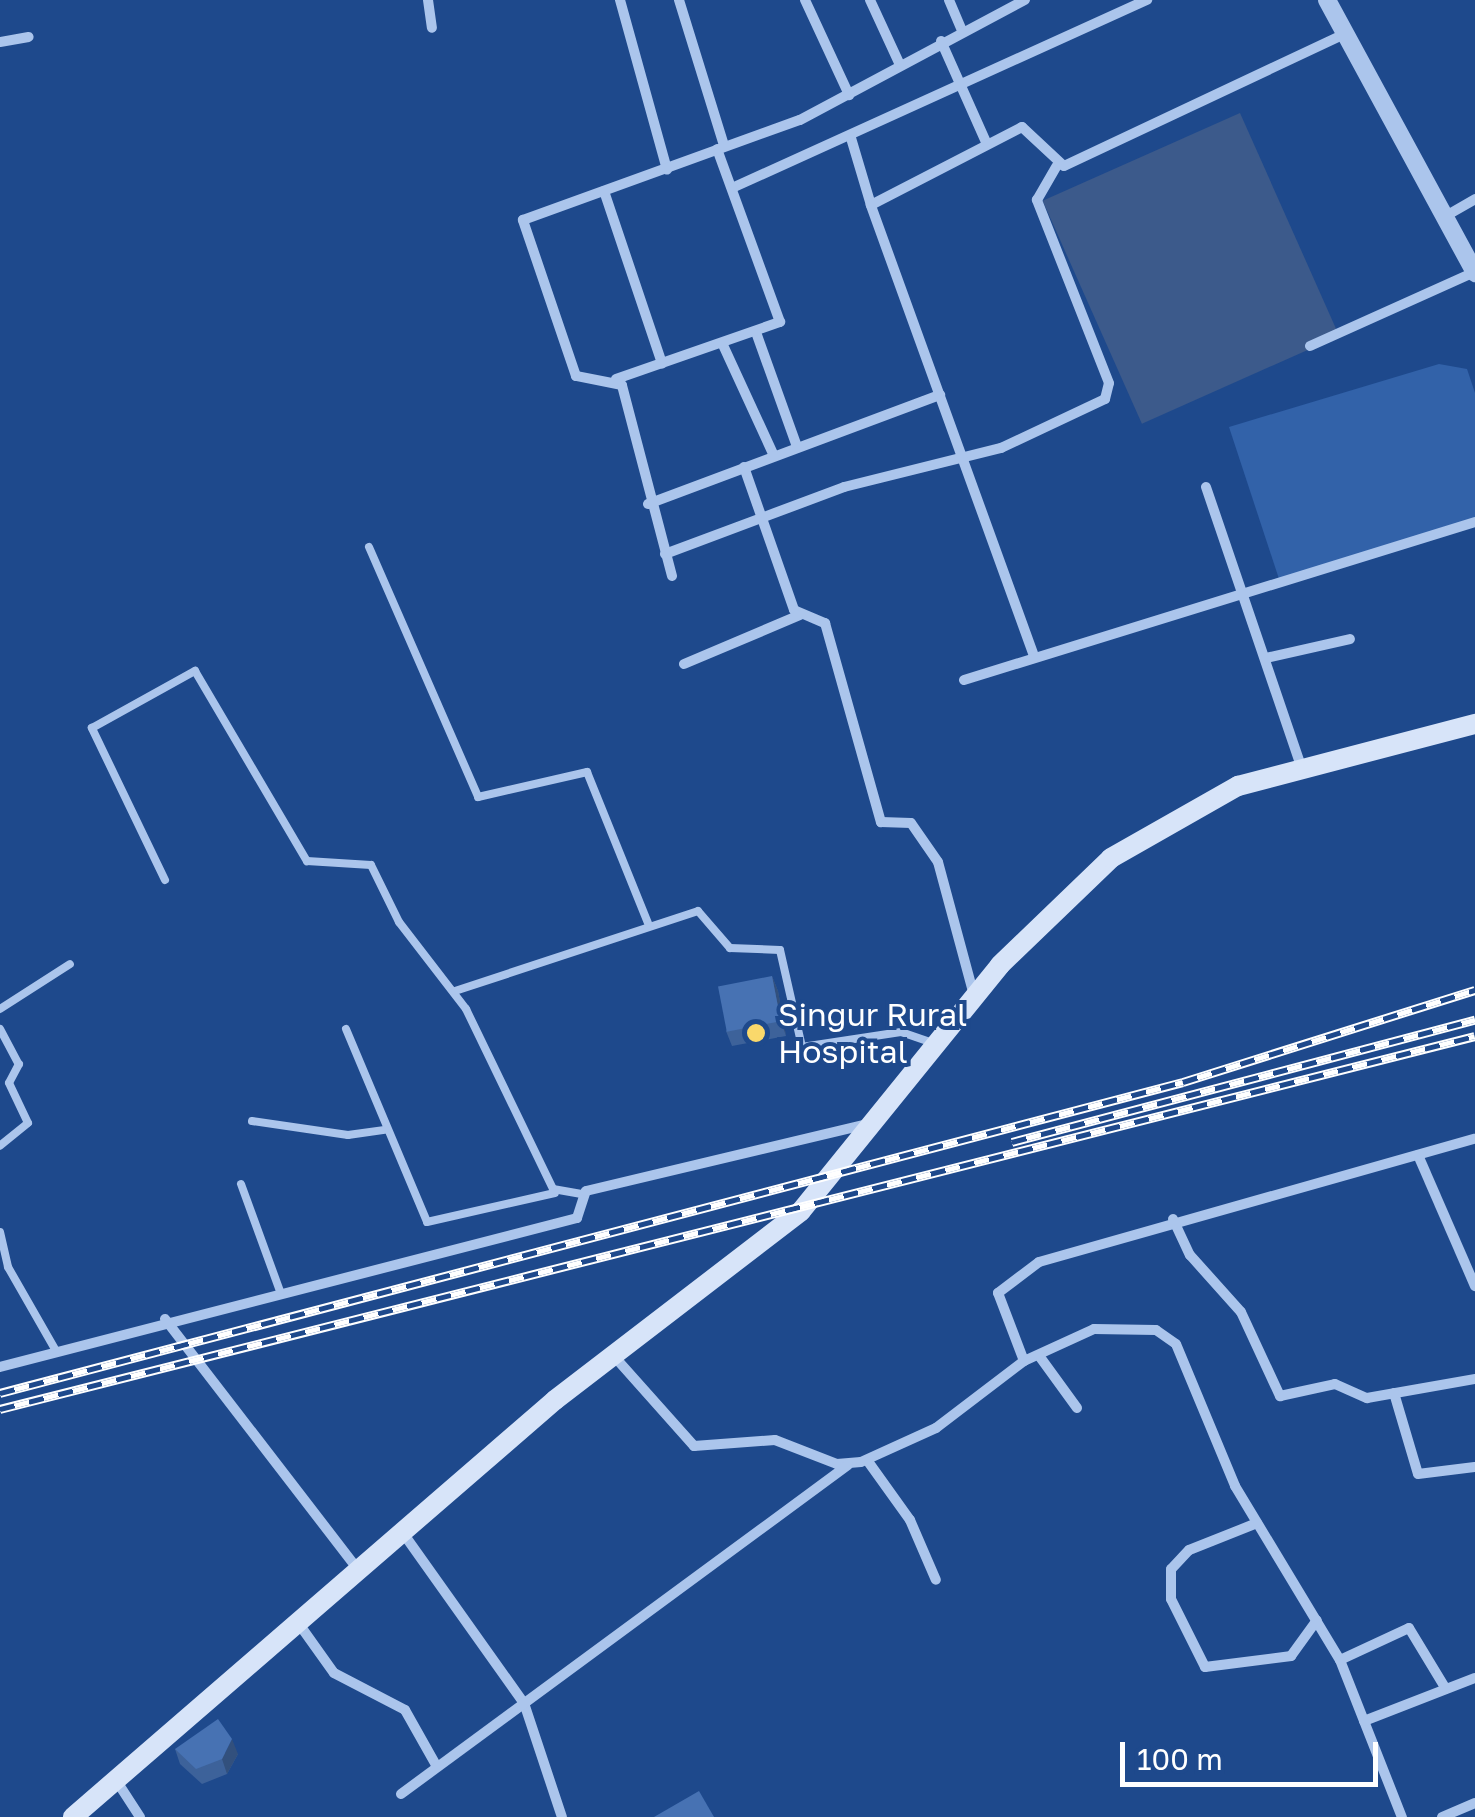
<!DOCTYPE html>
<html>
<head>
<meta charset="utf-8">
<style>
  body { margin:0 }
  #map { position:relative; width:1475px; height:1817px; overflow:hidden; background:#1e498c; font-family:"Golos Text",sans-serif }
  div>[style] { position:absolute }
  .green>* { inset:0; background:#3262a9 }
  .water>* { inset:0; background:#3c5a8b; transform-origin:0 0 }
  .service>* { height:8px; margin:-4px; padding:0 4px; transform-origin:4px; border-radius:4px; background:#abc5ec }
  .minor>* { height:10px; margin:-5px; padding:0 5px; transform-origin:5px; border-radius:5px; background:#abc5ec }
  .tertiary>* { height:18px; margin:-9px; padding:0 9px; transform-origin:9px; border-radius:9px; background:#abc5ec }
  .secondary>* { height:20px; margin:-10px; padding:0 10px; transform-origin:10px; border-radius:10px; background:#d7e4f9 }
  .rail>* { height:9px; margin-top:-4.5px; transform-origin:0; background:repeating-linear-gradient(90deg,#1e498c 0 15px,#fff 0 30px); box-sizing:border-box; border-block:2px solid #fff }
  .wall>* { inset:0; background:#3d629a }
  .shaded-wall>* { inset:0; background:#32507d }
  .building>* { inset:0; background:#4772b3; transform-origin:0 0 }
  .dots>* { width:28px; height:28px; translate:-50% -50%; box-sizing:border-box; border:5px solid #1e498c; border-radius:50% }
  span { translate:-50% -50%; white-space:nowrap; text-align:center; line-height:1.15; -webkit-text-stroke:8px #1e498c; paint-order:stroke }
  .poi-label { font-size:32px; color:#fff }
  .left { translate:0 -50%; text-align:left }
  .scale { position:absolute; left:1120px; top:1742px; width:258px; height:45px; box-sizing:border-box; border:5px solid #fff; border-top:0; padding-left:12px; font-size:30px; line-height:35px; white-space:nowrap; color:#fff; -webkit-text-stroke:8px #1e498c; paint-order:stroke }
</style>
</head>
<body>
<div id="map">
  <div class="green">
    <div style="clip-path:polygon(1439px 364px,1467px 369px,1475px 393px,1475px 520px,1281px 585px,1229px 427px)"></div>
  </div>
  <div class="water">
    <div style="left:1240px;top:113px;width:244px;height:216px;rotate:66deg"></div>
  </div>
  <div class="service">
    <div style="left:369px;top:547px;width:273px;rotate:66.4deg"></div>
    <div style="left:478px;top:797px;width:112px;rotate:-12.9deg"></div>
    <div style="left:587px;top:772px;width:163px;rotate:68deg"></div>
    <div style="left:165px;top:880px;width:169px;rotate:-115.7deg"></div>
    <div style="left:92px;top:728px;width:118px;rotate:-29deg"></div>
    <div style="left:195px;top:671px;width:221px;rotate:59.5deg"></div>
    <div style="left:307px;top:861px;width:64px;rotate:3.6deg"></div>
    <div style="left:371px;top:865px;width:64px;rotate:63.8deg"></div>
    <div style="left:399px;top:922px;width:110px;rotate:52.4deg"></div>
    <div style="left:466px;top:1009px;width:200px;rotate:64.2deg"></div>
    <div style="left:553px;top:1189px;width:29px;rotate:10deg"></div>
    <div style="left:455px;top:991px;width:256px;rotate:-18.2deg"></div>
    <div style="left:698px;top:911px;width:49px;rotate:49.1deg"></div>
    <div style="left:730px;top:948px;width:50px;rotate:2.3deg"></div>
    <div style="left:780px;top:950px;width:99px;rotate:77.2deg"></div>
    <div style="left:802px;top:1047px;width:100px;rotate:-8.6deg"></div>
    <div style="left:901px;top:1032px;width:37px;rotate:19deg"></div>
    <div style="left:0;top:1009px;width:83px;rotate:-32.7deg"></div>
    <div style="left:0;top:1029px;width:40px;rotate:62deg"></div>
    <div style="left:19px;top:1064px;width:21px;rotate:118deg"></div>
    <div style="left:9px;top:1083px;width:44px;rotate:64.6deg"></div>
    <div style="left:28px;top:1123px;width:36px;rotate:141deg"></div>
    <div style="left:346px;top:1029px;width:209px;rotate:67.2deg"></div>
    <div style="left:427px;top:1222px;width:131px;rotate:-12.8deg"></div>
    <div style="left:252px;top:1121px;width:97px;rotate:8.3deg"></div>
    <div style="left:348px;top:1135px;width:37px;rotate:-8deg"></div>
    <div style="left:241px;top:1184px;width:114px;rotate:70deg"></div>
    <div style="left:0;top:1232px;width:36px;rotate:77deg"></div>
    <div style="left:8px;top:1267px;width:95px;rotate:60.2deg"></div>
  </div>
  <div class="minor">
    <div style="left:428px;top:0;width:28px;rotate:82deg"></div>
    <div style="left:620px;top:0;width:176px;rotate:74.5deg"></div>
    <div style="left:679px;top:0;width:152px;rotate:72.8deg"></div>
    <div style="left:805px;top:0;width:105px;rotate:65.1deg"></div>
    <div style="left:870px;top:0;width:72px;rotate:65.2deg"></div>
    <div style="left:949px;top:0;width:33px;rotate:67deg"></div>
    <div style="left:941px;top:41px;width:111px;rotate:66deg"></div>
    <div style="left:0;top:42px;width:29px;rotate:-10deg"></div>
    <div style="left:851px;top:138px;width:70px;rotate:73.4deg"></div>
    <div style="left:732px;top:188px;width:456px;rotate:-24.4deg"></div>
    <div style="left:604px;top:191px;width:182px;rotate:71.4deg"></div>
    <div style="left:1444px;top:217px;width:36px;rotate:-30deg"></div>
    <div style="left:757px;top:335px;width:119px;rotate:70.3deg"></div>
    <div style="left:723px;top:345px;width:122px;rotate:65.3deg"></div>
    <div style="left:1310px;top:346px;width:181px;rotate:-24.2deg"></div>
    <div style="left:616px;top:379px;width:174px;rotate:-19.2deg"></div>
    <div style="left:780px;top:322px;width:184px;rotate:-110deg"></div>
    <div style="left:744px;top:467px;width:151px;rotate:70.7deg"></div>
    <div style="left:794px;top:610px;width:34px;rotate:23deg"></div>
    <div style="left:825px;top:623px;width:207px;rotate:74.3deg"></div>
    <div style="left:881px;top:822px;width:30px;rotate:2deg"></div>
    <div style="left:911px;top:823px;width:47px;rotate:55.3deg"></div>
    <div style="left:938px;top:862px;width:138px;rotate:74.9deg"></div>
    <div style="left:1206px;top:487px;width:295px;rotate:71.2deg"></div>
    <div style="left:648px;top:504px;width:312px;rotate:-20.5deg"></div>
    <div style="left:665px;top:554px;width:191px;rotate:-20.5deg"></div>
    <div style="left:844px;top:487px;width:162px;rotate:-14deg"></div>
    <div style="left:1001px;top:448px;width:115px;rotate:-25.2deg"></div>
    <div style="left:1105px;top:399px;width:16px;rotate:-76deg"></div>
    <div style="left:1109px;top:383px;width:197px;rotate:-111.5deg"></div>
    <div style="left:1037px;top:200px;width:39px;rotate:-60deg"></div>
    <div style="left:672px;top:576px;width:197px;rotate:-104.7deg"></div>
    <div style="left:622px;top:385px;width:47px;rotate:-168.9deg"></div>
    <div style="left:576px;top:376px;width:165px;rotate:-108.8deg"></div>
    <div style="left:523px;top:220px;width:294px;rotate:-19.9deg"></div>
    <div style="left:800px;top:120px;width:255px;rotate:-28.1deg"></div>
    <div style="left:1034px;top:656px;width:480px;rotate:-109.9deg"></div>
    <div style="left:871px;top:205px;width:170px;rotate:-27.3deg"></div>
    <div style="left:1022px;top:127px;width:57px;rotate:42.9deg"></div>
    <div style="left:1064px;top:166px;width:310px;rotate:-25.2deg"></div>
    <div style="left:1266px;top:658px;width:86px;rotate:-12.7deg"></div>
    <div style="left:684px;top:664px;width:126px;rotate:-22.9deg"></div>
    <div style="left:964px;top:680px;width:535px;rotate:-17.18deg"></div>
    <div style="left:1418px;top:1155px;width:143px;rotate:66.5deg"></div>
    <div style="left:1173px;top:1219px;width:40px;rotate:65deg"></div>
    <div style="left:1190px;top:1255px;width:76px;rotate:48.2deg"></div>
    <div style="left:1241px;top:1312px;width:93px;rotate:65.1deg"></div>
    <div style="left:1280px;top:1396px;width:56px;rotate:-12.3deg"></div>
    <div style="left:1335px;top:1384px;width:35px;rotate:24deg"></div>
    <div style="left:1367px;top:1398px;width:110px;rotate:-10deg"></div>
    <div style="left:165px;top:1319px;width:318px;rotate:52.4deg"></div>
    <div style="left:613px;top:1355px;width:122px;rotate:48.3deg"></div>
    <div style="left:694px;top:1446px;width:81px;rotate:-4.2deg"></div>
    <div style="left:775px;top:1440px;width:66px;rotate:21.2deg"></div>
    <div style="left:837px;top:1464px;width:24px;rotate:-5deg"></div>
    <div style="left:861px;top:1462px;width:82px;rotate:-24.4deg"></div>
    <div style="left:936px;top:1428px;width:111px;rotate:-37.3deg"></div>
    <div style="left:1024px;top:1361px;width:73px;rotate:-110.9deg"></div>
    <div style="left:998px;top:1293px;width:51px;rotate:-37.1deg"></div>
    <div style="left:1039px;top:1262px;width:453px;rotate:-15.8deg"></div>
    <div style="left:1040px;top:1357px;width:63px;rotate:54deg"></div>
    <div style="left:1024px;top:1361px;width:77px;rotate:-24.6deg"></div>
    <div style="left:1094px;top:1329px;width:62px;rotate:0.9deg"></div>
    <div style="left:1156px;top:1330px;width:24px;rotate:35deg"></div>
    <div style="left:1176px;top:1344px;width:154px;rotate:67.4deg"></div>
    <div style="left:1235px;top:1486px;width:203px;rotate:58.9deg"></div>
    <div style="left:1340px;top:1660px;width:169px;rotate:68.5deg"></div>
    <div style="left:0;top:1367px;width:596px;rotate:-14.48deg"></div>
    <div style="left:577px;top:1218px;width:28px;rotate:-72deg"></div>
    <div style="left:586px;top:1191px;width:289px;rotate:-13.4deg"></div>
    <div style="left:1394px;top:1393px;width:84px;rotate:73.5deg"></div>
    <div style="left:1418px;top:1474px;width:57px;rotate:-7deg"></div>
    <div style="left:867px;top:1460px;width:74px;rotate:54.4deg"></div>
    <div style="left:910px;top:1520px;width:65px;rotate:66.6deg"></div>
    <div style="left:1257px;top:1523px;width:73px;rotate:158.3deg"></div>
    <div style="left:1189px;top:1550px;width:26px;rotate:133deg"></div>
    <div style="left:1171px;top:1569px;width:30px;rotate:90deg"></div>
    <div style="left:1171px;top:1599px;width:76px;rotate:63.4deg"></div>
    <div style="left:1205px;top:1667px;width:87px;rotate:-7.3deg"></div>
    <div style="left:1291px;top:1656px;width:44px;rotate:-54.2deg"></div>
    <div style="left:403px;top:1533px;width:209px;rotate:54.6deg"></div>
    <div style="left:524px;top:1703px;width:120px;rotate:71.6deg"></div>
    <div style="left:299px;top:1624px;width:60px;rotate:54.5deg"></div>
    <div style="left:334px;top:1673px;width:80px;rotate:27.5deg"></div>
    <div style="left:405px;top:1710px;width:63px;rotate:60.6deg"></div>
    <div style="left:1340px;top:1660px;width:76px;rotate:-24.9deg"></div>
    <div style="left:1409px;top:1628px;width:71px;rotate:58.8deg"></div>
    <div style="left:1364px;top:1721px;width:119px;rotate:-21.2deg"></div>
    <div style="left:116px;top:1780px;width:44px;rotate:57deg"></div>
    <div style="left:401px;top:1794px;width:555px;rotate:-36.35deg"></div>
    <div style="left:1442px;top:1817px;width:36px;rotate:-23deg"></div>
  </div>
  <div class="tertiary">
    <div style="left:1327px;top:0;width:311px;rotate:61.5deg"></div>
  </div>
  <div class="secondary">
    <div style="left:73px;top:1817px;width:637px;rotate:-40.86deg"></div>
    <div style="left:555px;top:1400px;width:310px;rotate:-37.5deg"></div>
    <div style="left:801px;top:1211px;width:316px;rotate:-51deg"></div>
    <div style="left:1000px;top:965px;width:154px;rotate:-43.9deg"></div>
    <div style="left:1111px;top:858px;width:146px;rotate:-29.6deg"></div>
    <div style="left:1238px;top:786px;width:245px;rotate:-14.7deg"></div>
  </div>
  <div class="rail">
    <div style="left:1012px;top:1142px;width:479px;rotate:-14.8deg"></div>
    <div style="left:0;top:1393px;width:1223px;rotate:-14.73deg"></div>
    <div style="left:1183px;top:1082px;width:306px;rotate:-17.5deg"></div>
    <div style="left:0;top:1409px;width:1521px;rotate:-14.19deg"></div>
  </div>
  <div class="wall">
    <div style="clip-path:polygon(772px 976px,778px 991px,786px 1036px,732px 1046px,726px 1031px)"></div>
    <div style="clip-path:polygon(175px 1749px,238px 1754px,227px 1774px,202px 1784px,180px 1764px)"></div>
  </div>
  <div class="shaded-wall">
    <div style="clip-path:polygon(772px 976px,778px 991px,786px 1036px,781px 1021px)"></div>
    <div style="clip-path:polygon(232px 1739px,238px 1754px,227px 1774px,222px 1759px)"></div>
  </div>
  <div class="building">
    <div style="left:772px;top:976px;width:46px;height:55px;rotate:79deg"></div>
    <div style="clip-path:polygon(218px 1719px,232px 1739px,222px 1759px,196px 1769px,175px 1749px)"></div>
    <div style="clip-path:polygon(699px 1791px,714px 1817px,654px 1817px)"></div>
  </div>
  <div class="dots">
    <div style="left:756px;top:1033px;background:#fad86b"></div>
  </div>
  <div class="poi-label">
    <span class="left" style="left:778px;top:1033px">Singur Rural<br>Hospital</span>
  </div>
  <div class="scale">100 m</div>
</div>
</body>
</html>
